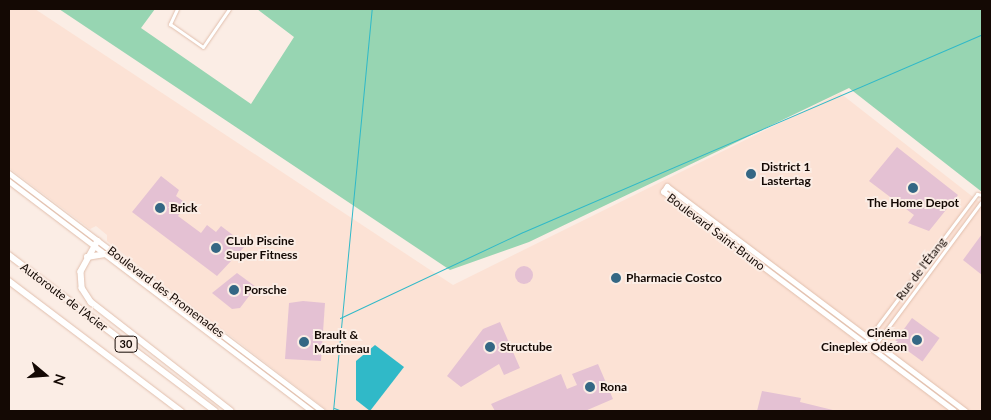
<!DOCTYPE html>
<html>
<head>
<meta charset="utf-8">
<style>
  body { margin:0 }
  #map { position:relative; width:991px; height:420px; overflow:hidden; background:#fbede5; font-family:Lato,sans-serif }
  div>[style] { position:absolute }
  .built>* { inset:0; background:#fce2d5 }
  .green>* { inset:0; background:#97d5b2 }
  .water>* { inset:0; background:#30b9c8 }
  .stream>* { height:1px; margin:-0.5px; padding:0 0.5px; transform-origin:0.5px; border-radius:0.5px; background:#30b9c8 }
  .building>* { inset:0; background:#e4c1d3; transform-origin:0 0 }
  .round { border-radius:50% }
  .roads { filter:drop-shadow(0 0 1px #e1bfad) drop-shadow(0 0 1px #e1bfad) }
  .street>* { height:3px; margin:-1.5px; padding:0 1.5px; transform-origin:1.5px; border-radius:1.5px; background:#fff }
  .secondary>* { height:4.5px; margin:-2.25px; padding:0 2.25px; transform-origin:2.25px; border-radius:2.25px; background:#fff }
  .highway>* { height:5.5px; margin:-2.75px; padding:0 2.75px; transform-origin:2.75px; border-radius:2.75px; background:#fff }
  .dots>* { width:14px; height:14px; translate:-50% -50%; box-sizing:border-box; border:2px solid #fbede5; border-radius:50% }
  span { translate:-50% -50%; white-space:nowrap; text-align:center; line-height:1.15; -webkit-text-stroke:4px #fbede5; paint-order:stroke }
  .shield-label span { padding:1px 4px; background:#fbede5; border:1px solid; border-radius:4px; -webkit-text-stroke-width:0 }
  .shield-label { font-size:11px; color:#140904; font-weight:700 }
  .poi-label { font-size:12px; color:#140904; font-weight:700 }
  .left { translate:0 -50%; text-align:left }
  .right { translate:-100% -50%; text-align:right }
  .street-label { font-size:12px; color:#140904 }
  .frame { position:absolute; inset:0; border:10px solid #140904; pointer-events:none }
  .north { position:absolute; left:20px; top:350px; width:50px; height:50px; -webkit-text-stroke:4px #fbede5; paint-order:stroke; rotate:108deg; font-size:14px; font-weight:700; line-height:20px; text-align:center; color:#140904 }
  .north::after { content:''; display:block; margin:auto; width:18px; height:22px; background:#140904; clip-path:polygon(50% 0,100% 100%,50% 72%,0 100%) }
</style>
</head>
<body>
<div id="map">
  <div class="built">
    <div style="clip-path:polygon(9px 9px,35px 9px,453px 285px,840px 93px,982px 204px,982px 411px,328px 411px,107px 241px,107px 235px,96px 226px,90px 229px,9px 168px)"></div>
  </div>
  <div class="green">
    <div style="clip-path:polygon(59px 9px,155px 9px,141px 28px,251px 104px,294px 37px,257px 9px,982px 9px,982px 192px,849px 88px,529px 242px,450px 270px)"></div>
  </div>
  <div class="water">
    <div style="clip-path:polygon(375px 345px,404px 367px,370px 411px,356px 400px,356px 361px)"></div>
  </div>
  <div class="stream">
    <div style="left:340px;top:318px;width:202px;rotate:-25.2deg"></div>
    <div style="left:523px;top:232px;width:500px;rotate:-23.3deg"></div>
    <div style="left:334px;top:408px;width:9px;rotate:21deg"></div>
    <div style="left:333px;top:411px;width:404px;rotate:-84.5deg"></div>
  </div>
  <div class="building">
    <div style="clip-path:polygon(897px 147px,958px 195px,929px 231px,908px 223px,914px 215px,869px 181px)"></div>
    <div style="clip-path:polygon(161px 176px,179px 190px,176px 196px,187px 204px,178px 216px,201px 233px,207px 225px,216px 232px,221px 226px,246px 245px,217px 276px,132px 212px)"></div>
    <div style="clip-path:polygon(982px 234px,982px 275px,963px 260px)"></div>
    <div class="round" style="left:515px;top:266px;width:18px;height:18px"></div>
    <div style="clip-path:polygon(237px 273px,256px 287px,240px 308px,232px 309px,212px 293px)"></div>
    <div style="clip-path:polygon(303px 301px,325px 303px,321px 361px,285px 359px,289px 303px)"></div>
    <div style="left:912px;top:318px;width:34px;height:29px;rotate:36deg"></div>
    <div style="clip-path:polygon(500px 322px,520px 368px,504px 375px,499px 364px,461px 387px,447px 376px,483px 329px)"></div>
    <div style="clip-path:polygon(598px 364px,613px 399px,585px 411px,495px 411px,491px 404px,561px 374px,567px 389px,577px 385px,572px 374px)"></div>
    <div style="clip-path:polygon(762px 391px,801px 398px,800px 402px,837px 411px,757px 411px)"></div>
  </div>
  <div class="roads">
    <div class="street">
      <div style="left:177px;top:9px;width:17px;rotate:115deg"></div>
      <div style="left:170px;top:24px;width:40px;rotate:34.9deg"></div>
      <div style="left:203px;top:47px;width:46px;rotate:-55.6deg"></div>
      <div style="left:864px;top:344px;width:188px;rotate:-53deg"></div>
      <div style="left:977px;top:194px;width:5px;rotate:11deg"></div>
      <div style="left:872px;top:349px;width:184px;rotate:-53.4deg"></div>
    </div>
    <div class="secondary">
      <div style="left:9px;top:173px;width:394px;rotate:37.2deg"></div>
      <div style="left:9px;top:181px;width:380px;rotate:37.2deg"></div>
      <div style="left:954px;top:411px;width:364px;rotate:-143deg"></div>
      <div style="left:663px;top:192px;width:7px;rotate:-56deg"></div>
      <div style="left:667px;top:186px;width:374px;rotate:37deg"></div>
    </div>
    <div class="highway">
      <div style="left:98px;top:241px;width:35px;rotate:119deg"></div>
      <div style="left:81px;top:272px;width:16px;rotate:86deg"></div>
      <div style="left:82px;top:288px;width:17px;rotate:57deg"></div>
      <div style="left:91px;top:302px;width:177px;rotate:37.9deg"></div>
      <div style="left:9px;top:255px;width:258px;rotate:37.1deg"></div>
      <div style="left:87px;top:257px;width:18px;rotate:-9deg"></div>
      <div style="left:9px;top:281px;width:216px;rotate:37.1deg"></div>
    </div>
  </div>
  <div class="dots">
    <div style="left:751px;top:174px;background:#346784"></div>
    <div style="left:913px;top:188px;background:#346784"></div>
    <div style="left:160px;top:208px;background:#346784"></div>
    <div style="left:216px;top:248px;background:#346784"></div>
    <div style="left:616px;top:278px;background:#346784"></div>
    <div style="left:234px;top:290px;background:#346784"></div>
    <div style="left:917px;top:340px;background:#346784"></div>
    <div style="left:304px;top:342px;background:#346784"></div>
    <div style="left:490px;top:347px;background:#346784"></div>
    <div style="left:590px;top:387px;background:#346784"></div>
  </div>
  <div class="shield-label">
    <span style="left:126px;top:344px">30</span>
  </div>
  <div class="poi-label">
    <span class="left" style="left:761px;top:174px">District 1<br>Lastertag</span>
    <span style="left:913px;top:203px">The Home Depot</span>
    <span class="left" style="left:170px;top:208px">Brick</span>
    <span class="left" style="left:226px;top:248px">CLub Piscine<br>Super Fitness</span>
    <span class="left" style="left:626px;top:278px">Pharmacie Costco</span>
    <span class="left" style="left:244px;top:290px">Porsche</span>
    <span class="right" style="left:907px;top:340px">Cinéma<br>Cineplex Odéon</span>
    <span class="left" style="left:314px;top:342px">Brault &amp;<br>Martineau</span>
    <span class="left" style="left:500px;top:347px">Structube</span>
    <span class="left" style="left:600px;top:387px">Rona</span>
  </div>
  <div class="street-label">
    <span style="left:716px;top:232px;rotate:37deg">Boulevard Saint-Bruno</span>
    <span style="left:921px;top:269px;rotate:-53deg">Rue de l'Étang</span>
    <span style="left:166px;top:292px;rotate:37deg">Boulevard des Promenades</span>
    <span style="left:64px;top:297px;rotate:37deg">Autoroute de l'Acier</span>
  </div>
  <div class="frame"></div>
  <div class="north">N</div>
</div>
</body>
</html>
